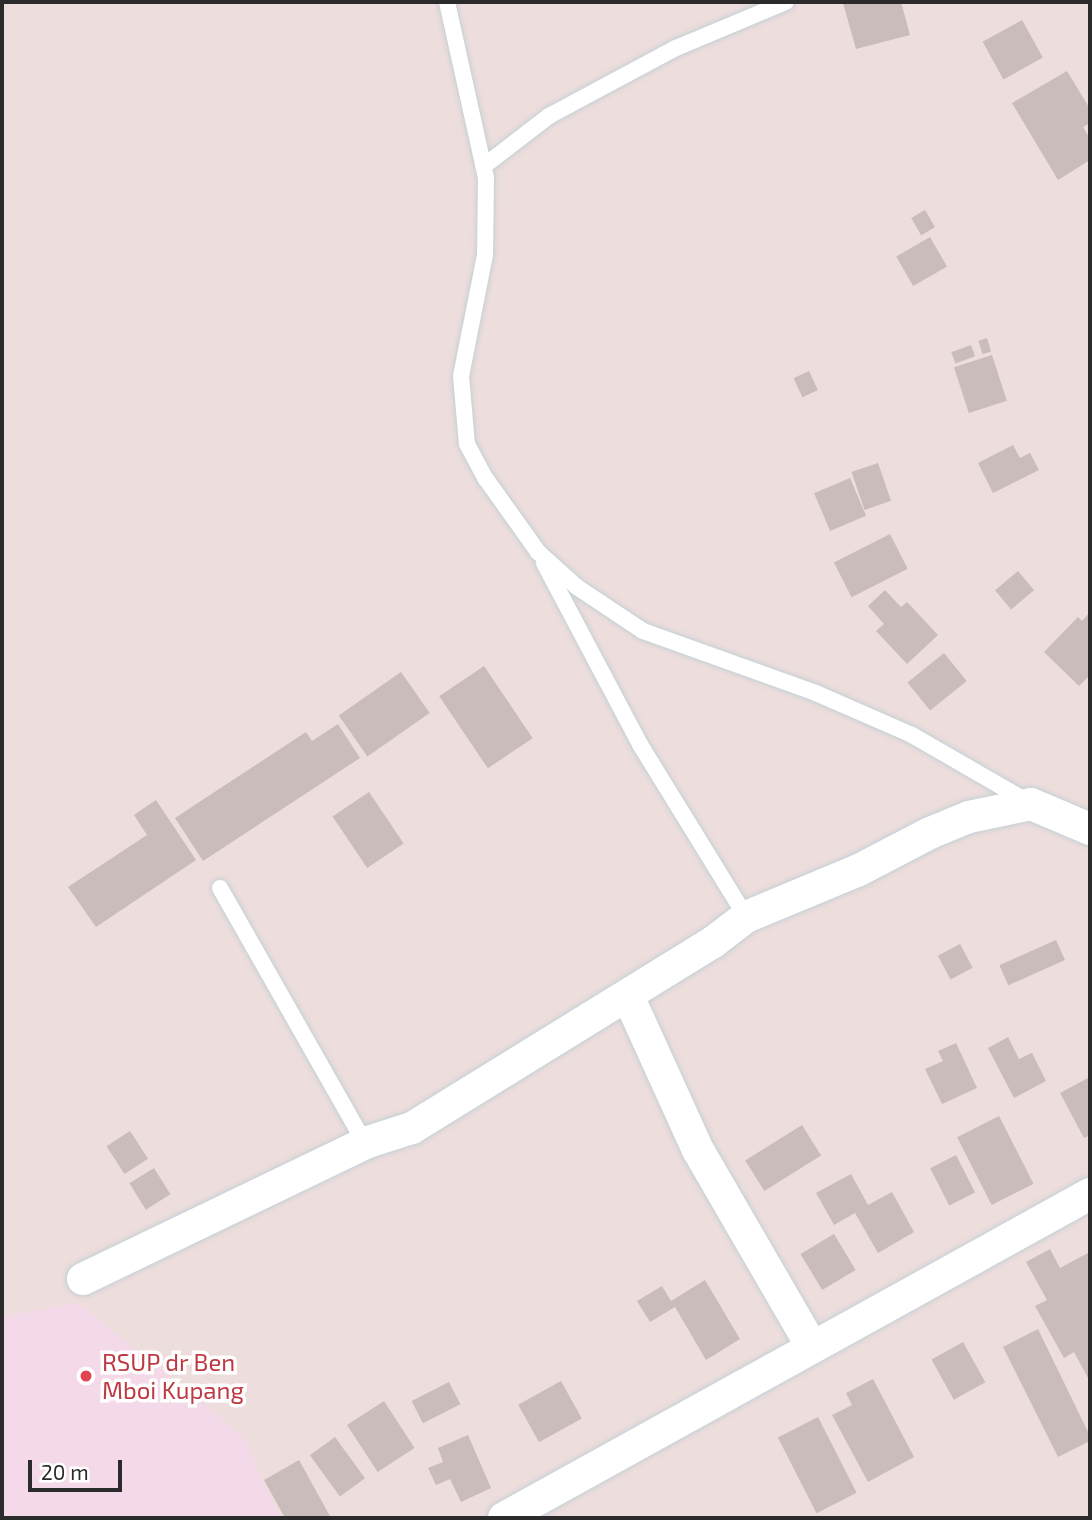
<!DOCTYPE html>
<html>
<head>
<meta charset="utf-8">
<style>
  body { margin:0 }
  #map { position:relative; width:1092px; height:1520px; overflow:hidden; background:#eddddc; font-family:"Exo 2",sans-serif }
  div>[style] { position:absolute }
  .medical>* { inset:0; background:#f4d9e8 }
  .building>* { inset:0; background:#c9bcbb; transform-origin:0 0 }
  .roads { filter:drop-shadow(0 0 2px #c4d0d5) drop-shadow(0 0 2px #c4d0d5) }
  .service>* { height:16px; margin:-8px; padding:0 8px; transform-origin:8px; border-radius:8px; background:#fff }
  .minor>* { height:32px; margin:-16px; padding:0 16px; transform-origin:16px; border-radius:16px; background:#fff }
  .dots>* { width:19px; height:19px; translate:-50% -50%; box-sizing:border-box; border:4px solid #fff; border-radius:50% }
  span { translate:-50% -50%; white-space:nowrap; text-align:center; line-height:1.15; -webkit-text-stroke:7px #fff; paint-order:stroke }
  .health-label { font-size:24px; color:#be3a42 }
  .left { translate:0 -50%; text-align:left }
  .frame { position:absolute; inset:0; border:4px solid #2b2b2b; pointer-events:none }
  .scale { position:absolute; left:28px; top:1460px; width:94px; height:32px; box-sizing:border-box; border:4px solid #2b2b2b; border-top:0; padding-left:9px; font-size:21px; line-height:24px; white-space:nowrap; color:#2b2b2b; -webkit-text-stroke:5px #fff; paint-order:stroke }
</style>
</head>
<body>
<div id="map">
  <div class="medical">
    <div style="clip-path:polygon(78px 1303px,243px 1436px,280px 1518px,2px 1518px,2px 1317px)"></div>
  </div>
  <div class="building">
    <div style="clip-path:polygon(901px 2px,910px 35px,856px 49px,843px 3px)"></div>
    <div style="left:1022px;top:20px;width:43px;height:45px;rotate:61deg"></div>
    <div style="clip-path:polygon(1067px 71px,1090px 109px,1090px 123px,1083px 127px,1090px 139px,1090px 160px,1058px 180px,1012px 103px)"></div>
    <div style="left:925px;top:210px;width:20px;height:16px;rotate:60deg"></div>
    <div style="left:930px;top:237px;width:34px;height:39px;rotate:60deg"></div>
    <div style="left:987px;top:338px;width:14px;height:9px;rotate:73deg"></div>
    <div style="left:971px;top:345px;width:12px;height:21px;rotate:70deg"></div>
    <div style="left:992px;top:355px;width:48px;height:40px;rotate:72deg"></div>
    <div style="left:809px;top:371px;width:21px;height:17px;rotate:65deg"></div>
    <div style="clip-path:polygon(1013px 445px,1020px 458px,1030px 453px,1039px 470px,993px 493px,978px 463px)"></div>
    <div style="left:878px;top:463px;width:40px;height:28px;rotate:71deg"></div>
    <div style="left:850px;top:478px;width:41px;height:39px;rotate:67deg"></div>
    <div style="left:890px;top:534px;width:39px;height:63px;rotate:63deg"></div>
    <div style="left:1018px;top:571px;width:25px;height:30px;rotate:50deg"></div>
    <div style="clip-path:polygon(885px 590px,901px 607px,907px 602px,938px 635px,907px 664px,876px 631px,884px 624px,868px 606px)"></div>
    <div style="clip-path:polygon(1090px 612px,1090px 675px,1079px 686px,1044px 652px,1078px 617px,1082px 621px)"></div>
    <div style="left:944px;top:653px;width:36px;height:47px;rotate:51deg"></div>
    <div style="left:484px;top:666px;width:87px;height:54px;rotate:56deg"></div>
    <div style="left:401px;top:672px;width:50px;height:76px;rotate:55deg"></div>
    <div style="clip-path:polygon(338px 724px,360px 758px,203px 861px,175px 818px,306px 732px,312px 741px)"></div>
    <div style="left:369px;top:792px;width:62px;height:44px;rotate:56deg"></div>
    <div style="clip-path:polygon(156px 800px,196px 860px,96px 927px,68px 887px,147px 835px,134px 815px)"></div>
    <div style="left:1056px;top:940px;width:22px;height:62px;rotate:66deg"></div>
    <div style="left:960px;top:944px;width:27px;height:25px;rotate:62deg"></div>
    <div style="clip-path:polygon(1008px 1037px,1019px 1059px,1032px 1053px,1046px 1081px,1014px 1098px,988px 1048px)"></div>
    <div style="clip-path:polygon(956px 1043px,977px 1088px,942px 1104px,925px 1069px,943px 1061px,938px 1051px)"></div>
    <div style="clip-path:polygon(1090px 1077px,1090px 1135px,1084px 1138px,1060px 1093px)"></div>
    <div style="left:999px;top:1116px;width:76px;height:47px;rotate:63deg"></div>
    <div style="left:802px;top:1125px;width:36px;height:67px;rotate:58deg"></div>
    <div style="left:130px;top:1131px;width:33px;height:28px;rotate:57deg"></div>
    <div style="left:956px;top:1155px;width:42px;height:29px;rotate:63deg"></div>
    <div style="left:154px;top:1168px;width:31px;height:29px;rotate:58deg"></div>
    <div style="clip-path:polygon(851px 1174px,868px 1205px,892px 1192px,914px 1232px,878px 1253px,855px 1213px,834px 1225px,816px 1193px)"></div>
    <div style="left:834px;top:1234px;width:42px;height:39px;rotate:59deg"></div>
    <div style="clip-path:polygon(1050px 1249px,1060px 1268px,1088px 1253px,1090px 1257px,1088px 1378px,1074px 1352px,1064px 1358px,1035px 1306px,1047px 1300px,1026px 1262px)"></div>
    <div style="clip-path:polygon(705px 1280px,740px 1339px,706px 1360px,675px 1307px,650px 1322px,637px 1301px,662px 1286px,671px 1301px)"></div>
    <div style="clip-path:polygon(1038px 1329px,1090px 1436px,1090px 1441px,1058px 1457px,1003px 1347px)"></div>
    <div style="left:963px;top:1342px;width:46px;height:36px;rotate:61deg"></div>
    <div style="clip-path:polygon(873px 1379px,914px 1457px,868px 1482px,832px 1415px,852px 1405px,846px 1393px)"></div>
    <div style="left:561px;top:1381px;width:43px;height:49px;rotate:61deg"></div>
    <div style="left:449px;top:1382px;width:25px;height:42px;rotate:63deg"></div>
    <div style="left:384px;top:1401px;width:56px;height:44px;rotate:57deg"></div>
    <div style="left:818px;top:1417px;width:85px;height:45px;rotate:63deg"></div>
    <div style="clip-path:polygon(468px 1435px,491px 1488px,461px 1502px,450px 1479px,436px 1485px,428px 1468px,443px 1462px,438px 1448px)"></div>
    <div style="left:335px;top:1437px;width:51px;height:31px;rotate:54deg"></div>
    <div style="clip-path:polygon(299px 1460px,331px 1518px,285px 1518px,264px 1480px)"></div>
  </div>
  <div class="roads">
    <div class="service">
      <div style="left:447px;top:2px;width:180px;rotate:77.5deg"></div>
      <div style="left:486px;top:178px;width:77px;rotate:90.7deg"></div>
      <div style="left:485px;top:255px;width:123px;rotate:101.2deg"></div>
      <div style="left:461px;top:376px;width:68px;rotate:85deg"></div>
      <div style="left:467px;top:444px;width:40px;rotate:62deg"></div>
      <div style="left:486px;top:479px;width:90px;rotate:54.5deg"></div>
      <div style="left:538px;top:552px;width:52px;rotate:41.9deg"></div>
      <div style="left:577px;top:587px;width:79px;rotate:33.7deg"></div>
      <div style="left:643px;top:631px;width:184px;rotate:19.7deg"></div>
      <div style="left:816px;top:693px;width:105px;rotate:23.6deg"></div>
      <div style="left:912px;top:735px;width:136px;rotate:30deg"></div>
      <div style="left:484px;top:166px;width:82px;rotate:-37.6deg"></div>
      <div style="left:549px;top:116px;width:144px;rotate:-28.2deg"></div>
      <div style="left:676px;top:48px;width:119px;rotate:-22.7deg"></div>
      <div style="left:544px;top:563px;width:207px;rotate:62.1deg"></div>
      <div style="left:641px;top:746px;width:201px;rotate:58.4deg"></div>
      <div style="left:220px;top:888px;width:293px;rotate:60.4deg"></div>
    </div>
    <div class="minor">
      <div style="left:628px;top:996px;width:169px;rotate:65.6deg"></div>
      <div style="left:698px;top:1150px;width:228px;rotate:59.9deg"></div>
      <div style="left:83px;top:1279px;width:313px;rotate:-25.7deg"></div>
      <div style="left:365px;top:1143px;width:49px;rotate:-17.7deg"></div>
      <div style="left:412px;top:1128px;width:352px;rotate:-31.7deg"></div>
      <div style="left:712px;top:943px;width:43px;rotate:-37.4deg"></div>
      <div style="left:746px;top:917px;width:122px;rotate:-22.6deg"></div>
      <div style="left:859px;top:870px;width:80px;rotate:-27.5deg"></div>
      <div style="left:930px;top:833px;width:42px;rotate:-22.3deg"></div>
      <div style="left:969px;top:817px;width:63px;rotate:-11.8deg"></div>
      <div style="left:1031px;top:804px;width:64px;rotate:23deg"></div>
      <div style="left:504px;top:1518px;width:670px;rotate:-28.94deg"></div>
    </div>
  </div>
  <div class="dots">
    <div style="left:86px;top:1376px;background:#e0444e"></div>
  </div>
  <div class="health-label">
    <span class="left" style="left:102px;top:1376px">RSUP dr Ben<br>Mboi Kupang</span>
  </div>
  <div class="frame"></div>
  <div class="scale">20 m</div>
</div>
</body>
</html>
